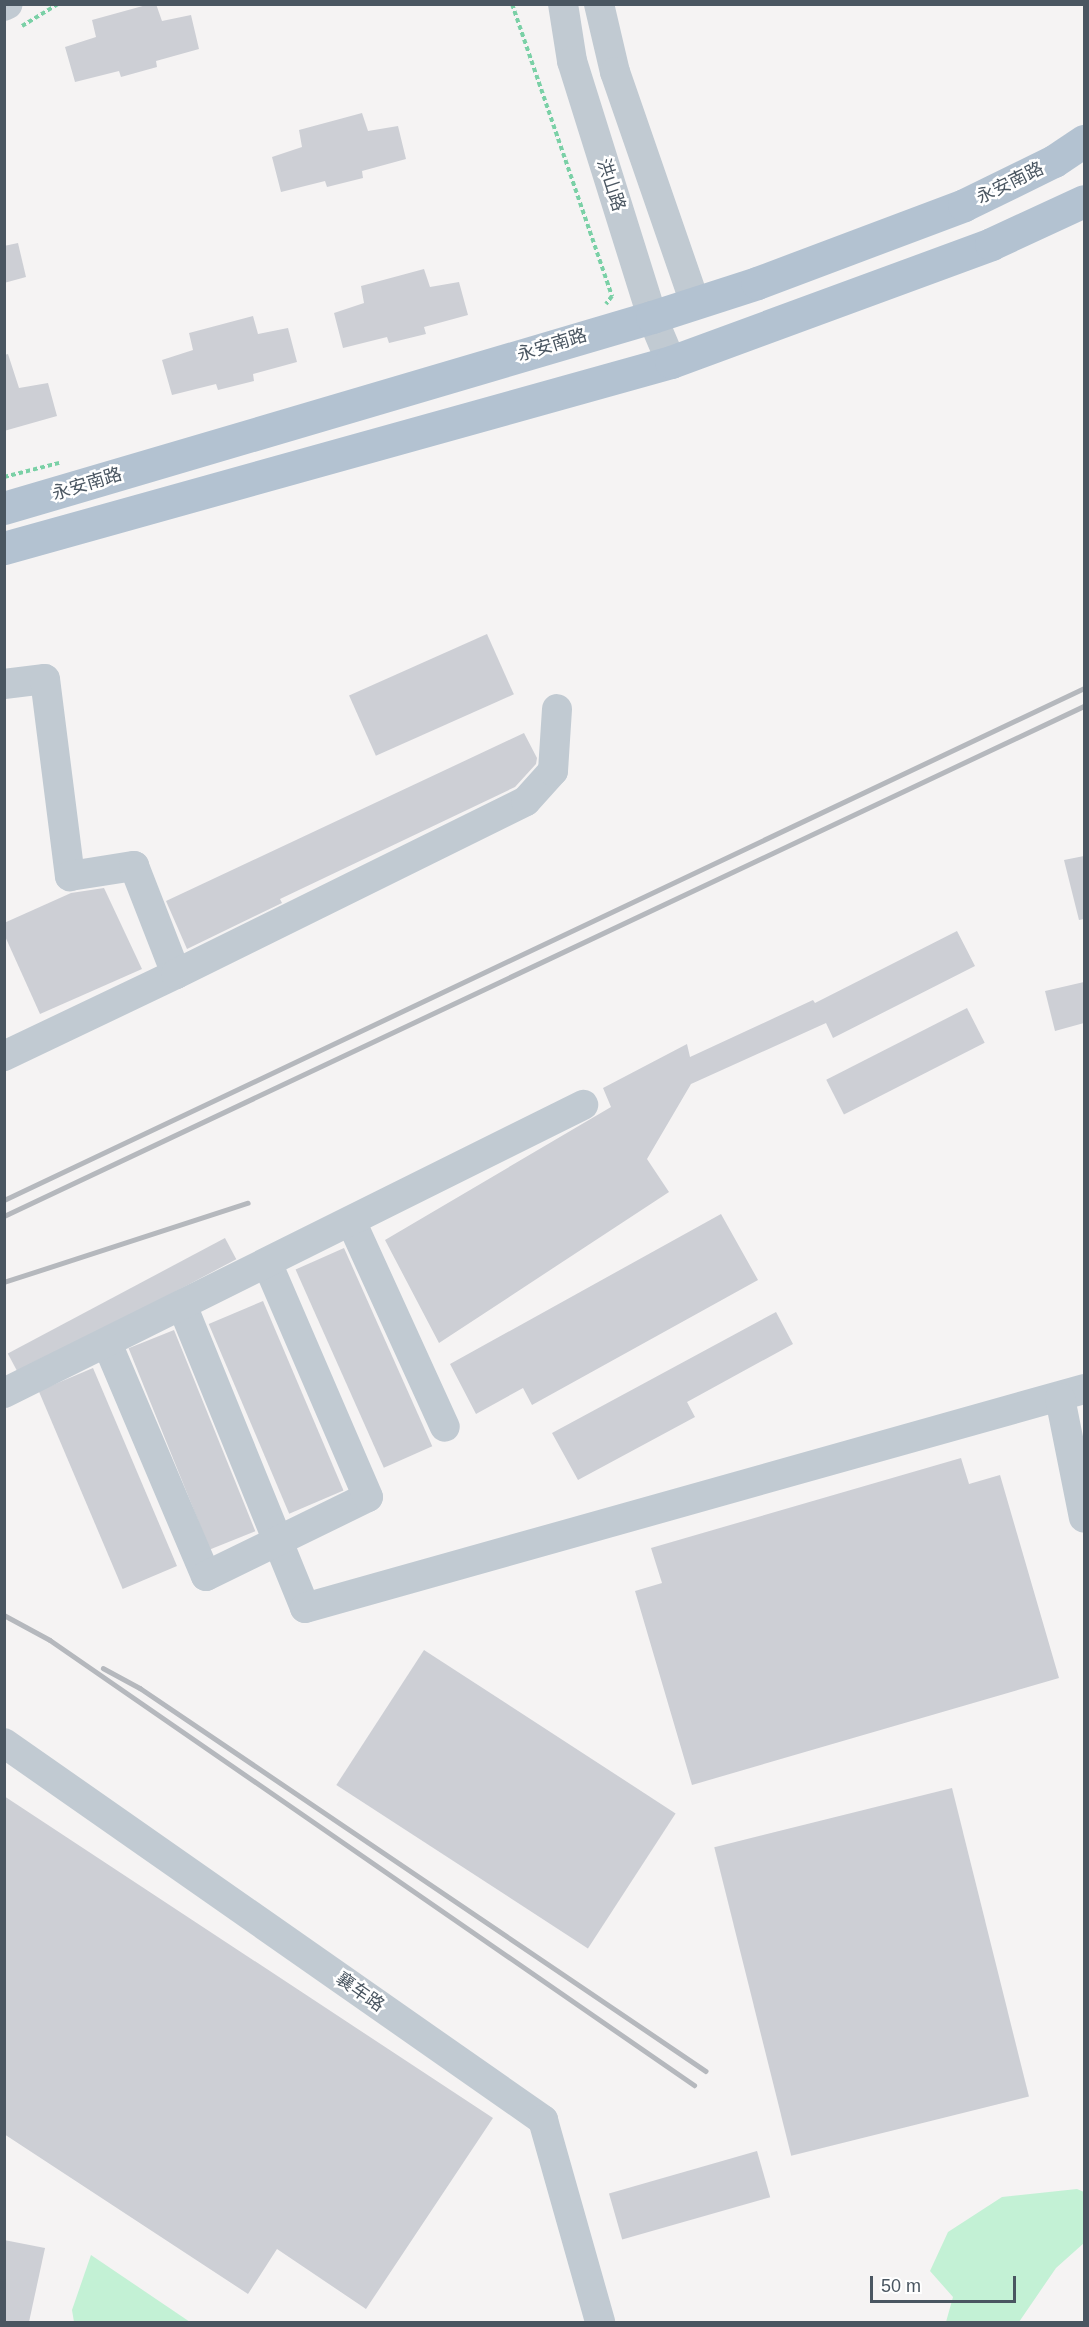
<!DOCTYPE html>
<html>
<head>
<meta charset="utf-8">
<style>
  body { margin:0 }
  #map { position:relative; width:1089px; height:2327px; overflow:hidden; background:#f5f3f3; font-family:Arial,"Noto Sans SC",sans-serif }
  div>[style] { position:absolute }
  .green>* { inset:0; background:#c3f1d5 }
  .building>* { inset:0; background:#cdcfd5; transform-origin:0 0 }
  .path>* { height:4px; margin-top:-2px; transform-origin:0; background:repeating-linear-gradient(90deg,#7ad0a6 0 4.5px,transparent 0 7.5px) }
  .minor>* { height:30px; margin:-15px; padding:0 15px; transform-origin:15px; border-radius:15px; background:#c1cad2 }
  .major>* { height:33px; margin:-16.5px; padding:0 16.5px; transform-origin:16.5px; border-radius:16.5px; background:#b3c2d1 }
  .rail>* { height:4.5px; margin:-2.25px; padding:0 2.25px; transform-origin:2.25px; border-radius:2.25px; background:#b5b8bd }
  span { translate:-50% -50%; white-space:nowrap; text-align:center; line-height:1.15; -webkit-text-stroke:5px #fff; paint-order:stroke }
  .street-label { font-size:18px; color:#4a5661 }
  .frame { position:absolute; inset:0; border:6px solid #4a5661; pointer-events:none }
  .scale { position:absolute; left:870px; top:2276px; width:146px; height:27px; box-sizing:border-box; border:3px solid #4a5661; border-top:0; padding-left:8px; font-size:18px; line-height:21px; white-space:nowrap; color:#4a5661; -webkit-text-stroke:4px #fff; paint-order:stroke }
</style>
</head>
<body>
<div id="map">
  <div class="green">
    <div style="clip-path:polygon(1077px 2189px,1084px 2192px,1084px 2243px,1056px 2268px,1019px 2322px,946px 2322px,953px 2297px,930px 2271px,948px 2232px,1002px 2197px)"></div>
    <div style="clip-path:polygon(91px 2255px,190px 2322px,74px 2322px,72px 2310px)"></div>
  </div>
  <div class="building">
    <div style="clip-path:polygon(150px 4px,156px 4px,162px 21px,191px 15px,199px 49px,156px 61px,157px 67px,121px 77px,119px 71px,75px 82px,65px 47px,96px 37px,92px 20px)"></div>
    <div style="clip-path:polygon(362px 113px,368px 131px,398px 126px,406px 159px,362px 171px,363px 178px,327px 187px,325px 181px,281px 192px,272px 157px,302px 147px,299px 130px)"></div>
    <div style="clip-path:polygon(18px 243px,26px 277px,4px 283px,4px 246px)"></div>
    <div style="clip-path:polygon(424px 269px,430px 287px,459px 282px,468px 315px,424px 327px,426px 334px,389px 343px,387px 337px,343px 348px,334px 313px,364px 303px,361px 286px)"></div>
    <div style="clip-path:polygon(253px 316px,258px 334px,288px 328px,297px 362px,253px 374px,254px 381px,218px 390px,216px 384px,172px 395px,162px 360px,193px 350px,189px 333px)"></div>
    <div style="clip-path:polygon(8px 354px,19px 388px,48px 383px,57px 416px,4px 431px,4px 355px)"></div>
    <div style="left:487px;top:634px;width:66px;height:151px;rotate:66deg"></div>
    <div style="clip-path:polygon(524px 733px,537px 758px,536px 764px,515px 787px,280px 899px,282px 903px,187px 949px,166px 901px)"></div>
    <div style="clip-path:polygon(1084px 856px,1084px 919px,1079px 920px,1064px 860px)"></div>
    <div style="clip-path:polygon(104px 888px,142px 969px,40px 1014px,4px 934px,4px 923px,71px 893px)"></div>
    <div style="clip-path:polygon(957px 931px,975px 966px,833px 1038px,826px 1023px,691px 1084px,647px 1159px,669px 1192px,439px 1343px,385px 1240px,611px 1107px,603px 1088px,687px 1044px,690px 1057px,813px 1000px,815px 1003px)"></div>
    <div style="clip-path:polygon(1084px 982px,1084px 1023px,1055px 1031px,1045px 991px)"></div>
    <div style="left:967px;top:1008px;width:39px;height:158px;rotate:63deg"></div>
    <div style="clip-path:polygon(721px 1214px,758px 1280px,532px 1405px,523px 1388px,476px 1414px,450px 1364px)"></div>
    <div style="left:225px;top:1238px;width:24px;height:246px;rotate:62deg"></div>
    <div style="left:344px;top:1248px;width:217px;height:53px;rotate:66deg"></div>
    <div style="left:263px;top:1301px;width:206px;height:59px;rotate:67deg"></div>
    <div style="clip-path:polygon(776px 1312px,793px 1344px,687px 1402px,695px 1417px,578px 1480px,552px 1433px)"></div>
    <div style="left:174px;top:1330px;width:217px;height:49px;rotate:68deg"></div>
    <div style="left:93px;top:1368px;width:215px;height:59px;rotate:67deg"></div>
    <div style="clip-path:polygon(961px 1458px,969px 1484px,1000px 1475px,1059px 1678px,692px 1785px,635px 1591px,662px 1583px,651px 1548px)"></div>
    <div style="left:424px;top:1650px;width:300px;height:161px;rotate:33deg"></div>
    <div style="left:952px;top:1788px;width:318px;height:245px;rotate:76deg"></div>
    <div style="clip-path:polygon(4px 1796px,493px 2118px,366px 2309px,277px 2249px,248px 2294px,4px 2134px)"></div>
    <div style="left:757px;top:2151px;width:48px;height:154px;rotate:74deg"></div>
    <div style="clip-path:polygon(4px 2240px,45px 2248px,29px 2322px,4px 2322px)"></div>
  </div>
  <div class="path">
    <div style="left:512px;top:4px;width:309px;rotate:71.1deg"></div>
    <div style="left:612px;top:296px;width:10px;rotate:127deg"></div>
    <div style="left:22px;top:26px;width:42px;rotate:-31.4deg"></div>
    <div style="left:4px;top:477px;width:57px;rotate:-14.3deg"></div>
  </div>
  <div class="minor">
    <div style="left:563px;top:4px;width:58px;rotate:81deg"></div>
    <div style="left:572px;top:61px;width:268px;rotate:72.6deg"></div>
    <div style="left:652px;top:317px;width:49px;rotate:67.1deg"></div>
    <div style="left:599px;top:4px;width:70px;rotate:76.8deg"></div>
    <div style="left:615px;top:72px;width:244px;rotate:70.9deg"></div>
    <div style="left:4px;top:6px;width:4px;rotate:-27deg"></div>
    <div style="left:4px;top:684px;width:41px;rotate:-7deg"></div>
    <div style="left:45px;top:679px;width:199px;rotate:82.8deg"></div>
    <div style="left:70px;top:876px;width:65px;rotate:-8.9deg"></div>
    <div style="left:134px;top:866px;width:116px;rotate:68.7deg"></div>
    <div style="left:176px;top:974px;width:191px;rotate:154.5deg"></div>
    <div style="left:176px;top:974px;width:390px;rotate:-26.3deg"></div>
    <div style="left:526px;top:801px;width:40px;rotate:-48deg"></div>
    <div style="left:553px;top:771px;width:62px;rotate:-86.3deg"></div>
    <div style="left:351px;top:1221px;width:226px;rotate:65.5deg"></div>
    <div style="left:182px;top:1305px;width:327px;rotate:67.9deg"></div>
    <div style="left:305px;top:1608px;width:809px;rotate:-15.7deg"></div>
    <div style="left:107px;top:1343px;width:253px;rotate:67deg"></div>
    <div style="left:206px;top:1576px;width:180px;rotate:-26deg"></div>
    <div style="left:368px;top:1497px;width:255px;rotate:-113.3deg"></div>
    <div style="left:4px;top:1393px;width:647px;rotate:-26.45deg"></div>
    <div style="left:1060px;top:1398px;width:122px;rotate:78.7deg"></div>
    <div style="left:4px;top:1743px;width:658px;rotate:34.97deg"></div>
    <div style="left:543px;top:2120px;width:210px;rotate:74.2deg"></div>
  </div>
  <div class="major">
    <div style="left:4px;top:508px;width:676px;rotate:-16.42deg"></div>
    <div style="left:652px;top:317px;width:110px;rotate:-17.9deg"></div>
    <div style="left:757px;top:283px;width:221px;rotate:-20.6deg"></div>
    <div style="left:964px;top:205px;width:100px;rotate:-26.1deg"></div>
    <div style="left:1054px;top:161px;width:36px;rotate:-34deg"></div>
    <div style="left:4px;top:548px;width:692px;rotate:-15.58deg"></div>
    <div style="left:671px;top:362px;width:341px;rotate:-20.2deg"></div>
    <div style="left:991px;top:244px;width:102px;rotate:-24.8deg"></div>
  </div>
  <div class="rail">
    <div style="left:4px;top:1200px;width:1195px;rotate:-25.36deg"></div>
    <div style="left:4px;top:1216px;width:1194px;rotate:-25.28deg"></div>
    <div style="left:4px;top:1282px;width:256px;rotate:-18deg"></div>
    <div style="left:4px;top:1615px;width:52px;rotate:28.5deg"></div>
    <div style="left:50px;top:1640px;width:783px;rotate:34.64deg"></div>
    <div style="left:103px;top:1668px;width:42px;rotate:28.4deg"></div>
    <div style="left:140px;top:1688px;width:683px;rotate:34.09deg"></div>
  </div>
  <div class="street-label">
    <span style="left:1010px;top:183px;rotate:-26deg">永安南路</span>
    <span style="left:611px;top:185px;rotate:72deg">洪山路</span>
    <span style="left:552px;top:345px;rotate:-17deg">永安南路</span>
    <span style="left:87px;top:484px;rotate:-17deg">永安南路</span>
    <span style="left:360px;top:1992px;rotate:35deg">襄车路</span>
  </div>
  <div class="frame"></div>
  <div class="scale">50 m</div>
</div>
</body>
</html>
